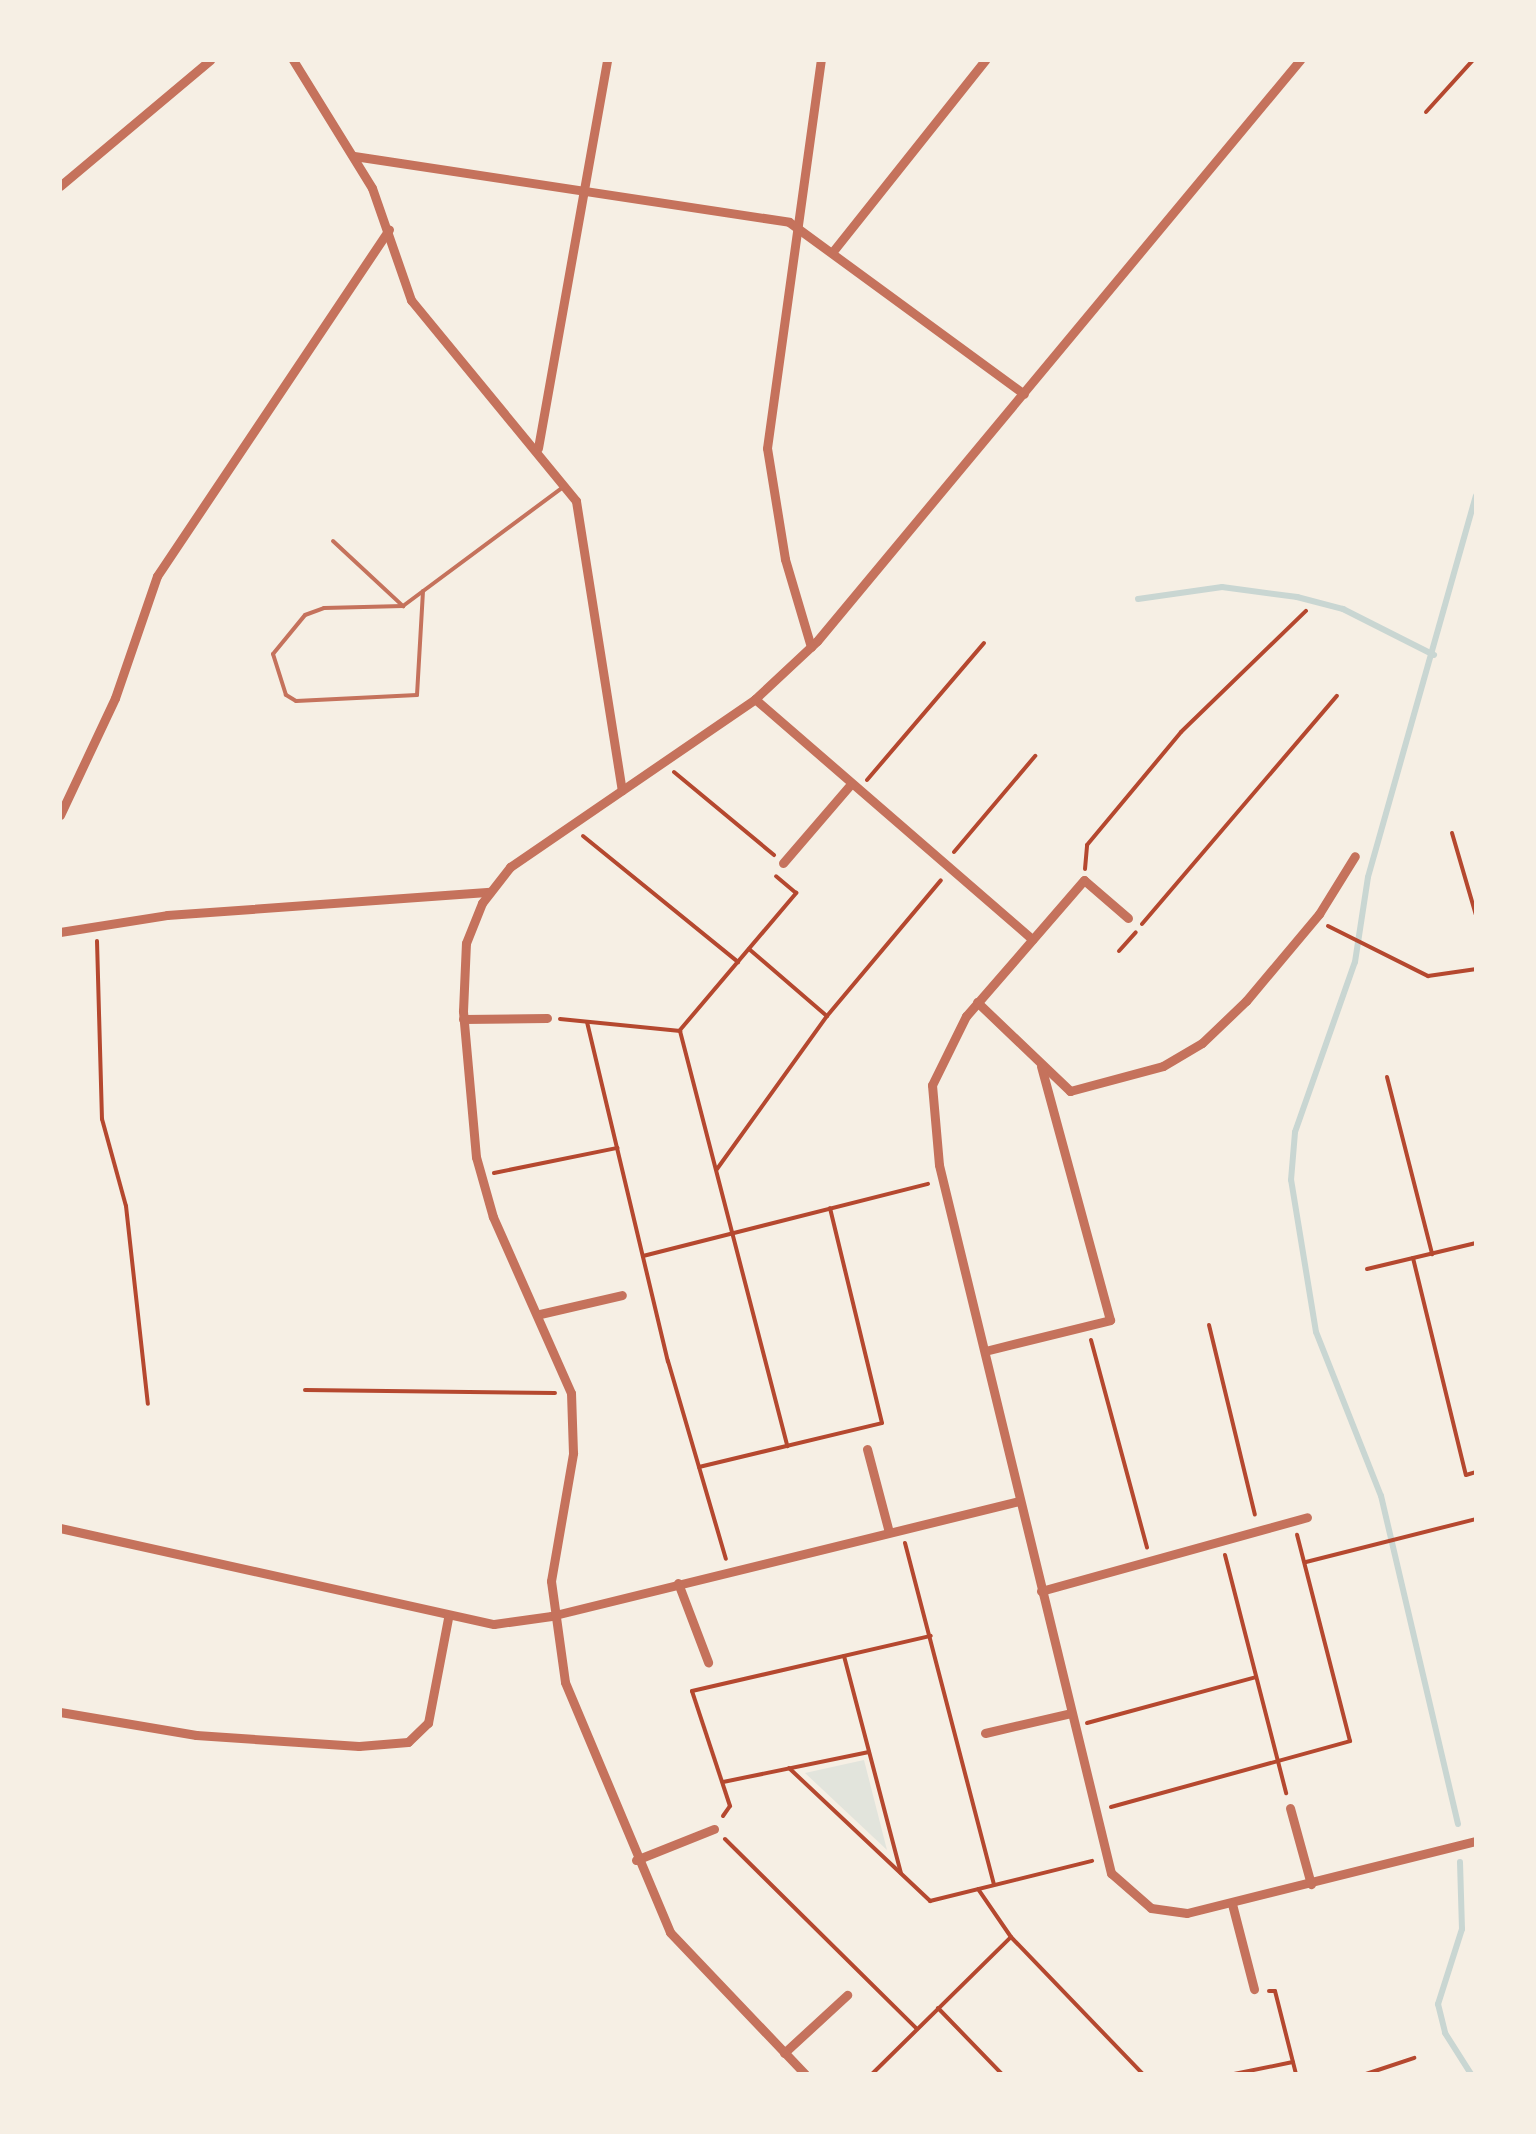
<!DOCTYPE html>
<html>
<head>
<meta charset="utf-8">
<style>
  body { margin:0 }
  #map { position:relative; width:1536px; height:2134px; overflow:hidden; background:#f6efe4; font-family:"Fira Sans",sans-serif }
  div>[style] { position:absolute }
  .green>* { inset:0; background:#e2e4dc }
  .stream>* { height:6px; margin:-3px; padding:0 3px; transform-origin:3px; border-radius:3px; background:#c9d6d2 }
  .path>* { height:4px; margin:-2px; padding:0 2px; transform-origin:2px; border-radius:2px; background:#b5482f }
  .service>* { height:4px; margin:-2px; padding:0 2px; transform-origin:2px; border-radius:2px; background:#c5725c }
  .minor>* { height:9px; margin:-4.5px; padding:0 4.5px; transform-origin:4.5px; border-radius:4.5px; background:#c5725c }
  span { translate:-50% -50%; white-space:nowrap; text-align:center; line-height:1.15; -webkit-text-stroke:8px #f6efe4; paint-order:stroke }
  .frame { position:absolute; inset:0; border:62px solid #f6efe4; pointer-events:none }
</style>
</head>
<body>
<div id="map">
  <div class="green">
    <div style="clip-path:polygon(864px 1760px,887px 1850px,805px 1773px)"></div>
  </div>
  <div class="stream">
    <div style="left:1138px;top:599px;width:85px;rotate:-8.1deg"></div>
    <div style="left:1222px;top:587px;width:76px;rotate:7.6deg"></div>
    <div style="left:1297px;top:597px;width:48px;rotate:14.6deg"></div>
    <div style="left:1343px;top:609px;width:102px;rotate:26.8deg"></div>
    <div style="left:1458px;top:1824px;width:337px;rotate:-103.2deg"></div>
    <div style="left:1381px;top:1496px;width:176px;rotate:-111.6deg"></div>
    <div style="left:1316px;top:1332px;width:154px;rotate:-99.3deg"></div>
    <div style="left:1291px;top:1180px;width:48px;rotate:-85.2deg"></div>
    <div style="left:1295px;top:1132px;width:180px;rotate:-70.6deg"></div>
    <div style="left:1355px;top:962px;width:86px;rotate:-81.3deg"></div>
    <div style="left:1368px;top:877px;width:396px;rotate:-74.2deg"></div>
    <div style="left:1460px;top:1862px;width:67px;rotate:88.3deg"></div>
    <div style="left:1462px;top:1929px;width:79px;rotate:107.7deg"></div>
    <div style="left:1438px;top:2004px;width:30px;rotate:76deg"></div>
    <div style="left:1445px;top:2033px;width:49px;rotate:57.6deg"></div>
  </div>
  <div class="path">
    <div style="left:1426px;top:112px;width:70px;rotate:-47.9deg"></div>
    <div style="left:674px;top:772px;width:130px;rotate:39.7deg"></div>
    <div style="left:867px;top:780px;width:180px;rotate:-49.5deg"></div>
    <div style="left:1452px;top:833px;width:85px;rotate:73.7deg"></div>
    <div style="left:583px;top:836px;width:200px;rotate:39.1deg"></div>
    <div style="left:954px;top:852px;width:126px;rotate:-49.8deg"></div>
    <div style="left:1085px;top:869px;width:24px;rotate:-85deg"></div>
    <div style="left:1087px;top:845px;width:147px;rotate:-50.2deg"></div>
    <div style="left:1181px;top:732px;width:174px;rotate:-44.1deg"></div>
    <div style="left:1142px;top:924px;width:300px;rotate:-49.5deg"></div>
    <div style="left:1328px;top:926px;width:112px;rotate:26.6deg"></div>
    <div style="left:1428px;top:976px;width:49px;rotate:-8.3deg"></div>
    <div style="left:97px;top:941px;width:178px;rotate:88.4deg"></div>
    <div style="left:102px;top:1119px;width:90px;rotate:74.6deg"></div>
    <div style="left:126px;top:1206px;width:199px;rotate:83.7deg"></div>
    <div style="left:749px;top:949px;width:103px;rotate:40.7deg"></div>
    <div style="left:1119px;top:951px;width:25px;rotate:-48deg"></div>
    <div style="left:560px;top:1019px;width:121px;rotate:5.7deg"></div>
    <div style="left:587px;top:1022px;width:349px;rotate:76.6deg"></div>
    <div style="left:668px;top:1361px;width:206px;rotate:73.7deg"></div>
    <div style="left:680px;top:1030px;width:180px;rotate:-49.7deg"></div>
    <div style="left:796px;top:893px;width:26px;rotate:-140deg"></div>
    <div style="left:680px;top:1031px;width:429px;rotate:75.5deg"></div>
    <div style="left:1387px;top:1077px;width:183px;rotate:75.7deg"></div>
    <div style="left:717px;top:1169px;width:188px;rotate:-54.3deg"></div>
    <div style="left:827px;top:1016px;width:177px;rotate:-50deg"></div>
    <div style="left:494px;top:1173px;width:126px;rotate:-11.5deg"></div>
    <div style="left:643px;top:1256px;width:294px;rotate:-14.2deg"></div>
    <div style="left:1413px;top:1258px;width:223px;rotate:76.3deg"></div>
    <div style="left:1466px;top:1475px;width:10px;rotate:-17deg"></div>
    <div style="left:1367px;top:1269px;width:112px;rotate:-13.4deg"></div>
    <div style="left:1209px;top:1325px;width:195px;rotate:76.4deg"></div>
    <div style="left:1091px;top:1340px;width:215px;rotate:74.9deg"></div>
    <div style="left:305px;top:1390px;width:250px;rotate:0.7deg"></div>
    <div style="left:699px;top:1467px;width:188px;rotate:-13.5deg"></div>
    <div style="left:882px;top:1423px;width:221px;rotate:-103.6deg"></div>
    <div style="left:905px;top:1543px;width:353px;rotate:75.4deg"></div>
    <div style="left:1225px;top:1555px;width:246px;rotate:75.6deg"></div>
    <div style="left:1306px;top:1562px;width:175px;rotate:-14.2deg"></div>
    <div style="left:844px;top:1656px;width:224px;rotate:75.3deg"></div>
    <div style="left:1087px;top:1723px;width:175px;rotate:-15.2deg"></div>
    <div style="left:789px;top:1768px;width:194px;rotate:43.3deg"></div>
    <div style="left:930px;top:1901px;width:167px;rotate:-13.9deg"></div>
    <div style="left:723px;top:1782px;width:149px;rotate:-11.6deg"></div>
    <div style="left:1111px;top:1807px;width:248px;rotate:-15.4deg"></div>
    <div style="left:1350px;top:1741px;width:213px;rotate:-104.4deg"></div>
    <div style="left:723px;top:1816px;width:12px;rotate:-55deg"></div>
    <div style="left:730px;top:1806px;width:121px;rotate:-108.3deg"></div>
    <div style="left:692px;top:1691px;width:245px;rotate:-13deg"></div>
    <div style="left:725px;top:1839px;width:270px;rotate:44.7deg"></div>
    <div style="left:1011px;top:1937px;width:190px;rotate:46.1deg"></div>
    <div style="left:1269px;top:1991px;width:6px"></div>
    <div style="left:1275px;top:1991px;width:86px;rotate:75.8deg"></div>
    <div style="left:938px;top:2008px;width:92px;rotate:45.9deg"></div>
    <div style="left:872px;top:2074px;width:195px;rotate:-44.6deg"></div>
    <div style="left:1011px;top:1937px;width:58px;rotate:-124.5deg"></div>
    <div style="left:1234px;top:2074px;width:60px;rotate:-11.5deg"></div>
    <div style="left:1366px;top:2074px;width:51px;rotate:-18.4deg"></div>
  </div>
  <div class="service">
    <div style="left:333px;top:541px;width:96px;rotate:42.9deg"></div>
    <div style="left:423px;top:591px;width:104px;rotate:93.3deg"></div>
    <div style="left:417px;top:695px;width:121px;rotate:177.2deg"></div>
    <div style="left:296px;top:701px;width:12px;rotate:-149deg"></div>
    <div style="left:286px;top:695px;width:43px;rotate:-107.6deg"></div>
    <div style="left:273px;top:654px;width:50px;rotate:-50.6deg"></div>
    <div style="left:305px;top:615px;width:20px;rotate:-20deg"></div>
    <div style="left:324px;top:608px;width:79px;rotate:-1.5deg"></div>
    <div style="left:403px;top:606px;width:199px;rotate:-36.6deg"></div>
  </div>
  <div class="minor">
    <div style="left:293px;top:60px;width:150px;rotate:58.3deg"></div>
    <div style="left:372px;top:188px;width:119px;rotate:70.8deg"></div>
    <div style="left:411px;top:300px;width:260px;rotate:50.6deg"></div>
    <div style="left:576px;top:501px;width:293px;rotate:81deg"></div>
    <div style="left:354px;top:156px;width:440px;rotate:8.6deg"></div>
    <div style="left:789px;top:222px;width:291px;rotate:36.2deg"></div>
    <div style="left:60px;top:186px;width:196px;rotate:-40deg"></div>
    <div style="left:834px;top:250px;width:243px;rotate:-51.5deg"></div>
    <div style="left:538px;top:448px;width:394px;rotate:-79.9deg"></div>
    <div style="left:811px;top:647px;width:92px;rotate:-106.5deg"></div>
    <div style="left:785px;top:559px;width:112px;rotate:-99.2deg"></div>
    <div style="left:767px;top:448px;width:392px;rotate:-82.1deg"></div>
    <div style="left:755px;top:699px;width:367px;rotate:40.9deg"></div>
    <div style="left:60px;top:815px;width:129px;rotate:-64.8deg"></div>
    <div style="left:115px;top:698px;width:129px;rotate:-71deg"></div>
    <div style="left:157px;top:576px;width:417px;rotate:-56.2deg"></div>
    <div style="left:783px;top:863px;width:104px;rotate:-49.3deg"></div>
    <div style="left:1128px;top:918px;width:58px;rotate:-139.2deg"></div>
    <div style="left:1084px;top:880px;width:180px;rotate:130.9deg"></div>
    <div style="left:966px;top:1016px;width:77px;rotate:116.2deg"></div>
    <div style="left:932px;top:1085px;width:80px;rotate:85deg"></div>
    <div style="left:939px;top:1165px;width:729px;rotate:76.35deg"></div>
    <div style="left:1111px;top:1873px;width:53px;rotate:41.2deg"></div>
    <div style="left:1151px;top:1908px;width:36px;rotate:8deg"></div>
    <div style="left:1187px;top:1913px;width:298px;rotate:-14deg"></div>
    <div style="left:60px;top:932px;width:108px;rotate:-9deg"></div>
    <div style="left:167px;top:915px;width:324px;rotate:-4.1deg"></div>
    <div style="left:977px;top:1002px;width:129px;rotate:43.7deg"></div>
    <div style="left:1070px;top:1091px;width:96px;rotate:-15deg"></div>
    <div style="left:1163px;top:1066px;width:45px;rotate:-30.5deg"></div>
    <div style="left:1202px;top:1043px;width:61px;rotate:-43.7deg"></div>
    <div style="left:1246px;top:1001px;width:114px;rotate:-50deg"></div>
    <div style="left:1319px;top:914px;width:68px;rotate:-58.2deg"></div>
    <div style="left:463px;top:1019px;width:84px;rotate:-0.7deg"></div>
    <div style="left:540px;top:1314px;width:84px;rotate:-13deg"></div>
    <div style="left:985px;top:1351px;width:129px;rotate:-13.9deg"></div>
    <div style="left:1110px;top:1320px;width:263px;rotate:-105.2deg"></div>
    <div style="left:867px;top:1449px;width:86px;rotate:75.2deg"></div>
    <div style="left:60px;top:1528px;width:444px;rotate:12.5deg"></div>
    <div style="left:494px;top:1624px;width:58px;rotate:-8deg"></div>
    <div style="left:551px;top:1616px;width:482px;rotate:-13.8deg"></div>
    <div style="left:678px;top:1583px;width:85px;rotate:69.2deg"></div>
    <div style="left:1041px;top:1591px;width:276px;rotate:-15.5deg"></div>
    <div style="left:60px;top:1712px;width:138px;rotate:9.6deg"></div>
    <div style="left:196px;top:1735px;width:163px;rotate:3.9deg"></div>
    <div style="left:359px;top:1746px;width:49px;rotate:-4.7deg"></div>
    <div style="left:408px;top:1742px;width:28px;rotate:-44deg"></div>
    <div style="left:428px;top:1723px;width:107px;rotate:-79.2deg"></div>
    <div style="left:985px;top:1733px;width:88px;rotate:-13.1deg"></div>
    <div style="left:1290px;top:1808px;width:79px;rotate:74.6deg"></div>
    <div style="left:636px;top:1860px;width:84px;rotate:-21.7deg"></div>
    <div style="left:1232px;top:1904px;width:88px;rotate:75.5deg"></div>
    <div style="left:784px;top:2053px;width:86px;rotate:-42.6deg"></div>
    <div style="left:805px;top:2074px;width:196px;rotate:-133.6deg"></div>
    <div style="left:670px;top:1932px;width:271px;rotate:-112.8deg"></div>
    <div style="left:565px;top:1682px;width:102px;rotate:-97.9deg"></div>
    <div style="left:551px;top:1581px;width:130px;rotate:-80.2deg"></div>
    <div style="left:573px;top:1453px;width:60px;rotate:-91.9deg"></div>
    <div style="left:571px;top:1393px;width:193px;rotate:-113.9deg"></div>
    <div style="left:493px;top:1217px;width:62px;rotate:-105.8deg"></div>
    <div style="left:476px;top:1157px;width:147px;rotate:-95.1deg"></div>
    <div style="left:463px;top:1011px;width:68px;rotate:-87.5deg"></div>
    <div style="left:466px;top:943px;width:43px;rotate:-68.2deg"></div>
    <div style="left:482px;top:903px;width:46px;rotate:-52.1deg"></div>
    <div style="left:510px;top:867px;width:297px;rotate:-34.4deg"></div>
    <div style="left:755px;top:699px;width:85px;rotate:-43.1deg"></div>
    <div style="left:817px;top:641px;width:756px;rotate:-50.26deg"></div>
  </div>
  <div class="frame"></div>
</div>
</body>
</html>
